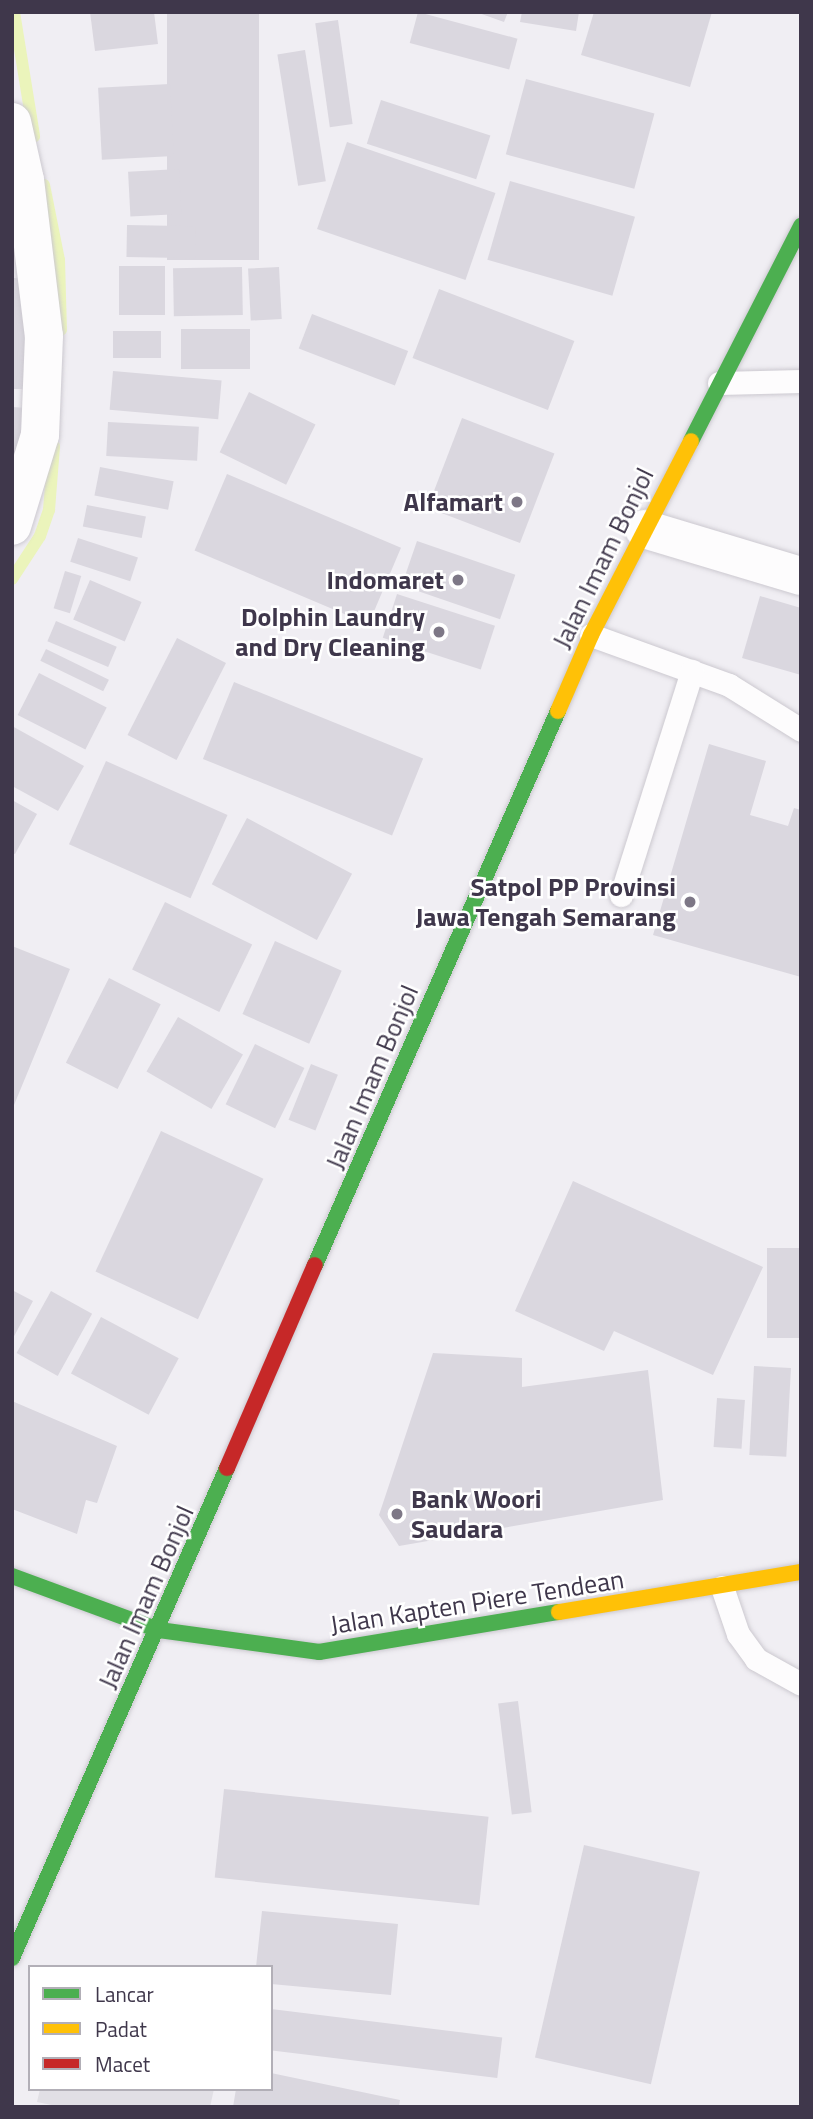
<!DOCTYPE html>
<html>
<head>
<meta charset="utf-8">
<style>
  body { margin:0 }
  #map { position:relative; width:813px; height:2119px; overflow:hidden; background:#f0eef3; font-family:"Titillium Web",sans-serif }
  div>[style] { position:absolute }
  .parking>* { inset:0; background:#e1dfe5 }
  .stream>* { height:12px; margin:-6px; padding:0 6px; transform-origin:6px; border-radius:6px; background:#ebf4bb }
  .building>* { inset:0; background:#dad7df; transform-origin:0 0 }
  .roads { filter:drop-shadow(0 0 2px #ccc9d0) drop-shadow(0 0 2px #ccc9d0) }
  .lane>* { height:23px; margin:-11.5px; padding:0 11.5px; transform-origin:11.5px; border-radius:11.5px; background:#fdfcfd }
  .street>* { height:38px; margin:-19px; padding:0 19px; transform-origin:19px; border-radius:19px; background:#fdfcfd }
  .fast>* { height:16px; margin:-8px; padding:0 8px; transform-origin:8px; border-radius:8px; background:#4caf50 }
  .slow>* { height:16px; margin:-8px; padding:0 8px; transform-origin:8px; border-radius:8px; background:#ffc107 }
  .jam>* { height:16px; margin:-8px; padding:0 8px; transform-origin:8px; border-radius:8px; background:#c62828 }
  .dots>* { width:19px; height:19px; translate:-50% -50%; box-sizing:border-box; border:4px solid #fff; border-radius:50% }
  span { translate:-50% -50%; white-space:nowrap; text-align:center; line-height:1.15; -webkit-text-stroke:5px #fff; paint-order:stroke }
  .poi-label { font-size:26px; color:#3f374b; font-weight:700 }
  .right { translate:-100% -50%; text-align:right }
  .left { translate:0 -50%; text-align:left }
  .street-label { font-size:26px; color:#3f374b }
  .frame { position:absolute; inset:0; border:14px solid #3f374b; pointer-events:none }
  .legend { position:absolute; left:28px; top:1965px; width:245px; height:126px; box-sizing:border-box; background:#fff; border:2px solid #b2afb7; margin:0; padding:9px 12px; list-style:none; font-size:21px; color:#3f374b }
  .legend li { display:flex; align-items:center; gap:14px; height:35px }
  .legend b { width:35px; border:2px solid #b2afb7 }
</style>
</head>
<body>
<div id="map">
  <div class="parking">
    <div style="clip-path:polygon(40px 2089px,214px 2089px,210px 2107px,61px 2107px,37px 2102px)"></div>
  </div>
  <div class="stream">
    <div style="left:14px;top:12px;width:126px;rotate:80.8deg"></div>
    <div style="left:44px;top:185px;width:76px;rotate:78.7deg"></div>
    <div style="left:59px;top:260px;width:70px;rotate:88.4deg"></div>
    <div style="left:12px;top:579px;width:51px;rotate:-56.9deg"></div>
    <div style="left:40px;top:536px;width:28px;rotate:-71deg"></div>
    <div style="left:49px;top:510px;width:64px;rotate:-85.5deg"></div>
  </div>
  <div class="building">
    <div style="clip-path:polygon(90px 12px,154px 12px,158px 44px,95px 51px)"></div>
    <div style="left:167px;top:12px;width:92px;height:248px"></div>
    <div style="left:418px;top:12px;width:103px;height:32px;rotate:15deg"></div>
    <div style="clip-path:polygon(476px 12px,508px 12px,504px 22px)"></div>
    <div style="clip-path:polygon(522px 12px,579px 12px,576px 31px,520px 22px)"></div>
    <div style="clip-path:polygon(594px 12px,712px 12px,690px 87px,581px 55px)"></div>
    <div style="left:338px;top:20px;width:105px;height:23px;rotate:82deg"></div>
    <div style="left:305px;top:50px;width:133px;height:28px;rotate:81deg"></div>
    <div style="left:526px;top:79px;width:133px;height:78px;rotate:15deg"></div>
    <div style="left:170px;top:84px;width:72px;height:72px;rotate:87deg"></div>
    <div style="left:381px;top:100px;width:115px;height:46px;rotate:18deg"></div>
    <div style="left:347px;top:142px;width:157px;height:92px;rotate:19deg"></div>
    <div style="left:179px;top:169px;width:45px;height:51px;rotate:87deg"></div>
    <div style="left:510px;top:181px;width:130px;height:82px;rotate:16deg"></div>
    <div style="left:127px;top:225px;width:69px;height:32px;rotate:1deg"></div>
    <div style="left:119px;top:266px;width:46px;height:49px"></div>
    <div style="left:242px;top:267px;width:48px;height:69px;rotate:89deg"></div>
    <div style="left:279px;top:267px;width:52px;height:31px;rotate:87deg"></div>
    <div style="left:12px;top:278px;width:17px;height:111px"></div>
    <div style="left:439px;top:289px;width:145px;height:74px;rotate:21deg"></div>
    <div style="left:312px;top:314px;width:103px;height:37px;rotate:21deg"></div>
    <div style="left:181px;top:329px;width:69px;height:40px"></div>
    <div style="left:161px;top:331px;width:27px;height:48px;rotate:90deg"></div>
    <div style="left:113px;top:371px;width:109px;height:39px;rotate:5deg"></div>
    <div style="left:249px;top:392px;width:74px;height:67px;rotate:26deg"></div>
    <div style="clip-path:polygon(12px 407px,28px 408px,24px 454px,12px 453px)"></div>
    <div style="left:462px;top:418px;width:99px;height:96px;rotate:21deg"></div>
    <div style="left:108px;top:422px;width:91px;height:34px;rotate:3deg"></div>
    <div style="left:100px;top:467px;width:75px;height:29px;rotate:11deg"></div>
    <div style="left:227px;top:474px;width:189px;height:83px;rotate:23deg"></div>
    <div style="left:87px;top:505px;width:60px;height:22px;rotate:11deg"></div>
    <div style="left:78px;top:538px;width:63px;height:25px;rotate:18deg"></div>
    <div style="left:417px;top:541px;width:104px;height:47px;rotate:19deg"></div>
    <div style="left:65px;top:571px;width:17px;height:39px;rotate:17deg"></div>
    <div style="left:90px;top:580px;width:56px;height:43px;rotate:23deg"></div>
    <div style="left:397px;top:594px;width:103px;height:46px;rotate:18deg"></div>
    <div style="clip-path:polygon(760px 596px,801px 608px,801px 675px,742px 658px)"></div>
    <div style="left:56px;top:621px;width:66px;height:22px;rotate:23deg"></div>
    <div style="left:177px;top:638px;width:55px;height:109px;rotate:27deg"></div>
    <div style="left:46px;top:649px;width:70px;height:13px;rotate:26deg"></div>
    <div style="left:39px;top:673px;width:76px;height:47px;rotate:27deg"></div>
    <div style="left:234px;top:682px;width:204px;height:83px;rotate:22deg"></div>
    <div style="clip-path:polygon(12px 726px,84px 766px,58px 811px,12px 786px)"></div>
    <div style="clip-path:polygon(709px 744px,766px 761px,750px 815px,788px 826px,794px 808px,801px 810px,801px 977px,653px 935px)"></div>
    <div style="left:106px;top:761px;width:133px;height:91px;rotate:24deg"></div>
    <div style="clip-path:polygon(12px 800px,37px 814px,15px 854px,12px 853px)"></div>
    <div style="left:247px;top:818px;width:119px;height:75px;rotate:28deg"></div>
    <div style="left:165px;top:902px;width:97px;height:75px;rotate:26deg"></div>
    <div style="left:275px;top:941px;width:73px;height:80px;rotate:24deg"></div>
    <div style="clip-path:polygon(12px 946px,70px 969px,12px 1110px)"></div>
    <div style="left:109px;top:978px;width:58px;height:95px;rotate:27deg"></div>
    <div style="left:178px;top:1017px;width:75px;height:63px;rotate:30deg"></div>
    <div style="left:255px;top:1044px;width:55px;height:67px;rotate:26deg"></div>
    <div style="left:311px;top:1064px;width:29px;height:60px;rotate:22deg"></div>
    <div style="left:161px;top:1131px;width:113px;height:155px;rotate:25deg"></div>
    <div style="clip-path:polygon(573px 1181px,763px 1267px,713px 1375px,614px 1331px,604px 1351px,515px 1311px)"></div>
    <div style="left:767px;top:1248px;width:34px;height:90px"></div>
    <div style="clip-path:polygon(12px 1290px,33px 1301px,12px 1340px)"></div>
    <div style="left:51px;top:1291px;width:47px;height:71px;rotate:29deg"></div>
    <div style="left:101px;top:1317px;width:88px;height:64px;rotate:28deg"></div>
    <div style="clip-path:polygon(433px 1353px,522px 1358px,522px 1387px,648px 1370px,663px 1500px,399px 1546px,379px 1515px)"></div>
    <div style="left:754px;top:1366px;width:37px;height:89px;rotate:3deg"></div>
    <div style="left:717px;top:1398px;width:28px;height:49px;rotate:4deg"></div>
    <div style="clip-path:polygon(12px 1401px,117px 1446px,97px 1503px,86px 1500px,77px 1534px,12px 1509px)"></div>
    <div style="left:518px;top:1701px;width:112px;height:20px;rotate:83deg"></div>
    <div style="left:224px;top:1789px;width:266px;height:89px;rotate:6deg"></div>
    <div style="left:584px;top:1845px;width:119px;height:218px;rotate:13deg"></div>
    <div style="clip-path:polygon(262px 1911px,398px 1924px,391px 1995px,271px 1984px,271px 1967px,256px 1967px)"></div>
    <div style="left:271px;top:2009px;width:233px;height:41px;rotate:7deg"></div>
    <div style="clip-path:polygon(271px 2073px,400px 2100px,399px 2107px,233px 2107px,236px 2089px,271px 2089px)"></div>
  </div>
  <div class="roads">
    <div class="lane">
      <div style="left:719px;top:383px;width:82px;rotate:-1.4deg"></div>
      <div style="left:591px;top:635px;width:147px;rotate:19.9deg"></div>
      <div style="left:729px;top:685px;width:85px;rotate:32deg"></div>
      <div style="left:621px;top:895px;width:235px;rotate:-72.4deg"></div>
      <div style="left:722px;top:1587px;width:50px;rotate:71.2deg"></div>
      <div style="left:738px;top:1634px;width:31px;rotate:54deg"></div>
      <div style="left:756px;top:1659px;width:51px;rotate:29.1deg"></div>
    </div>
    <div class="street">
      <div style="left:12px;top:122px;width:59px;rotate:77.4deg"></div>
      <div style="left:25px;top:180px;width:157px;rotate:83.1deg"></div>
      <div style="left:44px;top:336px;width:99px;rotate:92.3deg"></div>
      <div style="left:40px;top:435px;width:95px;rotate:107.1deg"></div>
      <div style="left:644px;top:529px;width:164px;rotate:16.7deg"></div>
    </div>
    <div class="fast">
      <div style="left:691px;top:441px;width:242px;rotate:-62.9deg"></div>
      <div style="left:315px;top:1265px;width:605px;rotate:-66.32deg"></div>
      <div style="left:12px;top:1576px;width:157px;rotate:20.2deg"></div>
      <div style="left:159px;top:1630px;width:162px;rotate:7.8deg"></div>
      <div style="left:319px;top:1652px;width:243px;rotate:-9.5deg"></div>
      <div style="left:12px;top:1958px;width:535px;rotate:-66.31deg"></div>
    </div>
    <div class="slow">
      <div style="left:558px;top:711px;width:83px;rotate:-66.5deg"></div>
      <div style="left:591px;top:635px;width:218px;rotate:-62.7deg"></div>
      <div style="left:559px;top:1612px;width:245px;rotate:-9.4deg"></div>
    </div>
    <div class="jam">
      <div style="left:227px;top:1468px;width:221px;rotate:-66.6deg"></div>
    </div>
  </div>
  <div class="dots">
    <div style="left:517px;top:502px;background:#7d7786"></div>
    <div style="left:458px;top:580px;background:#7d7786"></div>
    <div style="left:439px;top:632px;background:#7d7786"></div>
    <div style="left:690px;top:902px;background:#7d7786"></div>
    <div style="left:397px;top:1514px;background:#7d7786"></div>
  </div>
  <div class="poi-label">
    <span class="right" style="left:503px;top:502px">Alfamart</span>
    <span class="right" style="left:444px;top:580px">Indomaret</span>
    <span class="right" style="left:425px;top:632px">Dolphin Laundry<br>and Dry Cleaning</span>
    <span class="right" style="left:676px;top:902px">Satpol PP Provinsi<br>Jawa Tengah Semarang</span>
    <span class="left" style="left:411px;top:1514px">Bank Woori<br>Saudara</span>
  </div>
  <div class="street-label">
    <span style="left:603px;top:558px;rotate:-64deg">Jalan Imam Bonjol</span>
    <span style="left:372px;top:1077px;rotate:-67deg">Jalan Imam Bonjol</span>
    <span style="left:146px;top:1597px;rotate:-66deg">Jalan Imam Bonjol</span>
    <span style="left:477px;top:1602px;rotate:-9deg">Jalan Kapten Piere Tendean</span>
  </div>
  <div class="frame"></div>
  <ul class="legend">
  <li><b style="height:9px;background:#4caf50"></b>Lancar</li>
  <li><b style="height:9px;background:#ffc107"></b>Padat</li>
  <li><b style="height:9px;background:#c62828"></b>Macet</li>
  </ul>
</div>
</body>
</html>
